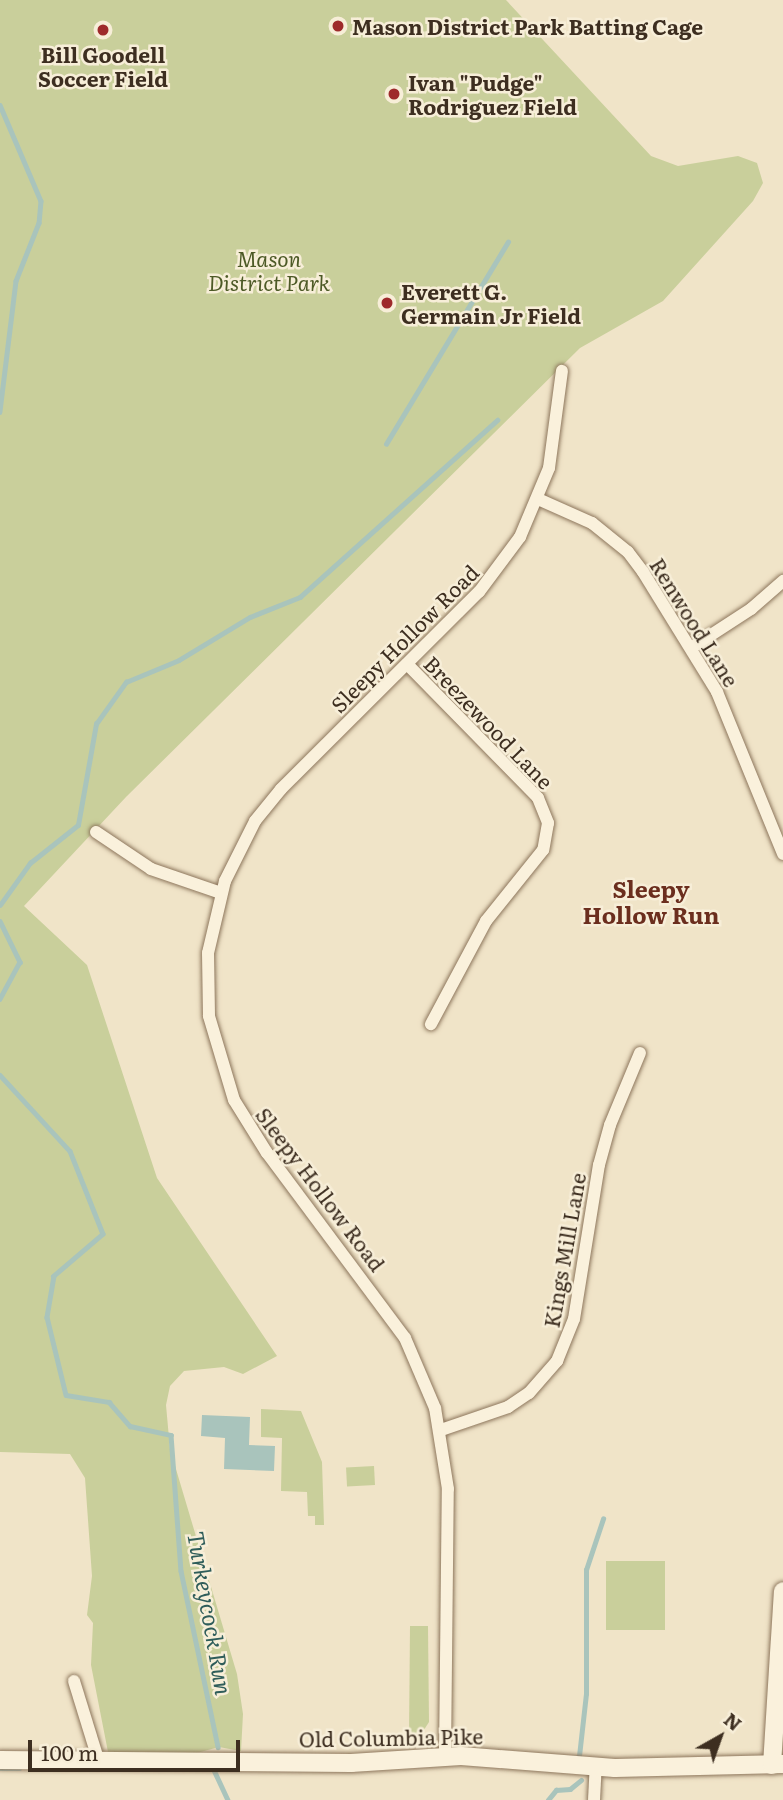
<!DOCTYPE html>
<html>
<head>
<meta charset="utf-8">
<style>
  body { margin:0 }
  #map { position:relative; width:783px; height:1800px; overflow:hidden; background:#f0e4c8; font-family:Literata,serif }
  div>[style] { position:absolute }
  .green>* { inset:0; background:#c9cf9b; transform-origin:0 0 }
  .water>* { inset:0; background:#a9c4bc }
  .stream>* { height:4.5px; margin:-2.25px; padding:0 2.25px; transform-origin:2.25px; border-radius:2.25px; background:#a9c4bc }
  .roads { filter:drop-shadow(0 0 2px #8d765c) drop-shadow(0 0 2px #8d765c) }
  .street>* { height:12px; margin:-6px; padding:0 6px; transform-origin:6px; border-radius:6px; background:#faf1dc }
  .secondary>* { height:18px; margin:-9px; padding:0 9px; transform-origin:9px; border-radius:9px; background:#faf1dc }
  .dots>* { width:19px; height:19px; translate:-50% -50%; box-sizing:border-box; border:4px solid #f7eed8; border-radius:50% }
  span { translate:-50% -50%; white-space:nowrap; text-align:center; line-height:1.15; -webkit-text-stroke:5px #f7eed8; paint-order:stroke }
  .poi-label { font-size:21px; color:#3d2e20; font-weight:700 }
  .left { translate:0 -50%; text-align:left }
  .park-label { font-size:21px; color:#4d5a26; font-style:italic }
  .street-label { font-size:21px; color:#3d2e20 }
  .neighbourhood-label { font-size:23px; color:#6b2e1e; font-weight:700 }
  .water-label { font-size:23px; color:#2f5d5a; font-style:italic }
  .north { position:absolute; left:685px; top:1702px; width:70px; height:70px; -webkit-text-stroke:5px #f7eed8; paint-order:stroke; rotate:40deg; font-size:19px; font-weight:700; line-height:28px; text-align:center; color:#3d2e20 }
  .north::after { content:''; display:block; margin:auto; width:24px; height:32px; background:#3d2e20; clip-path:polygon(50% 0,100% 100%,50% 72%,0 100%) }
  .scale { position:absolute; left:28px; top:1740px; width:212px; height:32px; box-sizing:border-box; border:4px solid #3d2e20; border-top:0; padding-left:9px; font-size:21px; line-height:24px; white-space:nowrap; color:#3d2e20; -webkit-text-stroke:5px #f7eed8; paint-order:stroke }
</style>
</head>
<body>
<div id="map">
  <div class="green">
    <div style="clip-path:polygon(0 0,506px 0,651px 156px,678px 166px,738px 156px,757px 163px,763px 183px,753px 201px,663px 301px,580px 348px,126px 797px,24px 906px,87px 965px,157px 1178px,277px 1356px,243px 1374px,224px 1367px,184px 1371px,170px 1386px,166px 1405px,170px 1449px,237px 1674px,243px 1714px,241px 1751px,219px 1747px,193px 1754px,108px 1752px,91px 1665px,93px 1623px,87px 1615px,92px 1576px,85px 1478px,70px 1454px,0 1452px)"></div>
    <div style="clip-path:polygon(261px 1409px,301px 1411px,322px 1462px,324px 1525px,315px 1525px,315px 1516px,308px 1516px,307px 1492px,281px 1491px,282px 1438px,261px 1437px)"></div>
    <div style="left:374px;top:1466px;width:19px;height:28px;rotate:87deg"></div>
    <div style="left:606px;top:1561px;width:59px;height:69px"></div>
    <div style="clip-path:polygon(410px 1626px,428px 1626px,429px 1722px,422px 1733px,409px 1737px)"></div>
  </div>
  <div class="water">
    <div style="clip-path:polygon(202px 1415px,250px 1417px,249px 1445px,275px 1446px,274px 1471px,224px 1469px,225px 1438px,201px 1436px)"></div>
  </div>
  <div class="stream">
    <div style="left:0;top:105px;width:104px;rotate:66.9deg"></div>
    <div style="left:41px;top:201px;width:22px;rotate:95deg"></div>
    <div style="left:39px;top:223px;width:62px;rotate:111.6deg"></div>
    <div style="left:16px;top:281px;width:132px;rotate:97deg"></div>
    <div style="left:386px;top:444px;width:236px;rotate:-58.9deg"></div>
    <div style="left:0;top:905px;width:52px;rotate:-54.5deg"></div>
    <div style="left:30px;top:863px;width:61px;rotate:-38.4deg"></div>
    <div style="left:78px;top:825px;width:103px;rotate:-79.9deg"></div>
    <div style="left:96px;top:724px;width:52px;rotate:-54.5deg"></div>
    <div style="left:126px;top:682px;width:57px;rotate:-22.5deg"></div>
    <div style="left:179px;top:660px;width:83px;rotate:-31.2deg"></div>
    <div style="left:250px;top:617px;width:54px;rotate:-21.8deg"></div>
    <div style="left:300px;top:597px;width:265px;rotate:-41.9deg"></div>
    <div style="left:0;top:921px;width:46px;rotate:64deg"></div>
    <div style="left:20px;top:962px;width:42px;rotate:118.4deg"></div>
    <div style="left:0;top:1075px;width:103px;rotate:47.4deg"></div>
    <div style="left:70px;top:1151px;width:89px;rotate:68.3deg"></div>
    <div style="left:103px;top:1234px;width:65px;rotate:139.4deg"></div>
    <div style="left:54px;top:1276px;width:42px;rotate:99.7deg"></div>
    <div style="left:47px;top:1317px;width:80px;rotate:76.3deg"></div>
    <div style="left:66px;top:1395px;width:44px;rotate:9.2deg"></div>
    <div style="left:109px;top:1402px;width:32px;rotate:49deg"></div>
    <div style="left:130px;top:1426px;width:42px;rotate:12.4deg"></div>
    <div style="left:171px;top:1435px;width:136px;rotate:85.8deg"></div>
    <div style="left:181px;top:1571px;width:180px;rotate:78.1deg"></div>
    <div style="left:579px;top:1756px;width:62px;rotate:-83.6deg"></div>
    <div style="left:586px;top:1694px;width:124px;rotate:-90deg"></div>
    <div style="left:586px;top:1570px;width:54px;rotate:-71.6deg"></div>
    <div style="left:0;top:1769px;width:20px"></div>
    <div style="left:214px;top:1770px;width:33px;rotate:65deg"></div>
    <div style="left:548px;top:1800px;width:13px;rotate:-51deg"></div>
    <div style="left:556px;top:1790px;width:14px;rotate:-4deg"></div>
    <div style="left:570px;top:1789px;width:14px;rotate:-39deg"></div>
  </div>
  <div class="roads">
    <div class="street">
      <div style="left:538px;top:499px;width:59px;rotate:24deg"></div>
      <div style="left:592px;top:523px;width:46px;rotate:38.9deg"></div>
      <div style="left:628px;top:552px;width:25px;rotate:53deg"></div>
      <div style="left:643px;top:572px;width:141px;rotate:58.3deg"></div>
      <div style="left:717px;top:692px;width:175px;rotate:67.8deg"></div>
      <div style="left:691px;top:648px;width:72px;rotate:-33deg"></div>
      <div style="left:751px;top:609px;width:43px;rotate:-41.2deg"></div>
      <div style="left:407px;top:664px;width:187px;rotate:45.6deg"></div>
      <div style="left:538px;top:798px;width:27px;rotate:68deg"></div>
      <div style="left:548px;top:823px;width:27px;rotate:100deg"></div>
      <div style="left:543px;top:850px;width:91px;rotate:128.8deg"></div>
      <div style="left:486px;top:921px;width:117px;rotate:118.1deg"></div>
      <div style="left:96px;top:832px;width:66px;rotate:33.9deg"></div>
      <div style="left:151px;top:869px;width:74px;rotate:18.9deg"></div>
      <div style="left:441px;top:1430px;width:71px;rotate:-18.9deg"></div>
      <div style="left:508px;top:1407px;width:25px;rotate:-34deg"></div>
      <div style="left:529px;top:1393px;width:43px;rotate:-48.8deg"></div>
      <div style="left:557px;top:1361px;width:45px;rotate:-68deg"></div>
      <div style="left:574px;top:1319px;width:156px;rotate:-80.8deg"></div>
      <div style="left:599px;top:1165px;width:41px;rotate:-74.6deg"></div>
      <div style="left:610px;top:1125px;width:78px;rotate:-67.4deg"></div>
      <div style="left:74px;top:1681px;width:82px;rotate:72.9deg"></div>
      <div style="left:445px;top:1756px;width:267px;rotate:-89.4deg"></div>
      <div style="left:448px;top:1489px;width:82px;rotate:-99.1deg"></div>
      <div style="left:435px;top:1408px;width:76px;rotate:-113.2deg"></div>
      <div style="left:405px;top:1338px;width:231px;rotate:-126.7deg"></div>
      <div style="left:267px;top:1153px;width:62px;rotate:-121.9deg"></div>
      <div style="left:234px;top:1100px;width:88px;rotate:-106.6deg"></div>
      <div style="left:209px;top:1016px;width:63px;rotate:-90.9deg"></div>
      <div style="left:208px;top:953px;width:74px;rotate:-76.7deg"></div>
      <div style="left:225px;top:881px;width:67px;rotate:-63.4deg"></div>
      <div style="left:255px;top:821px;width:41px;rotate:-50.9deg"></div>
      <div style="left:281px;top:789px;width:279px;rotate:-44.9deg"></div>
      <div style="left:479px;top:592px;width:69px;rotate:-53.3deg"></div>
      <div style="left:520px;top:537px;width:75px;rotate:-67.2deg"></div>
      <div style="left:549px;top:468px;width:98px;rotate:-82.4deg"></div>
      <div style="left:594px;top:1800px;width:33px;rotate:-87deg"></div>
    </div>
    <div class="secondary">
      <div style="left:0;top:1760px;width:351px;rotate:0.5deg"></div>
      <div style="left:351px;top:1763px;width:110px;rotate:-3.6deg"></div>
      <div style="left:461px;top:1756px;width:154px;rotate:4.5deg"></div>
      <div style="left:615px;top:1768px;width:168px;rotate:-1.4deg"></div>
      <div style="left:772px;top:1765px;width:174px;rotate:-86.4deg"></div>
    </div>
  </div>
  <div class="dots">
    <div style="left:338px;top:26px;background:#9e2a2b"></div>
    <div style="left:103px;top:30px;background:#9e2a2b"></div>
    <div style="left:394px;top:94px;background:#9e2a2b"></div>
    <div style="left:387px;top:303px;background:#9e2a2b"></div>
  </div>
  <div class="poi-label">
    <span class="left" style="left:352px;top:26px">Mason District Park Batting Cage</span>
    <span style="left:103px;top:66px">Bill Goodell<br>Soccer Field</span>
    <span class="left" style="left:408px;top:94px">Ivan "Pudge"<br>Rodriguez Field</span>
    <span class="left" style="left:401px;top:303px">Everett G.<br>Germain Jr Field</span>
  </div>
  <div class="park-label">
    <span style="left:269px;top:270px">Mason<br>District Park</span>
  </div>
  <div class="street-label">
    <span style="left:695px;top:622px;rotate:58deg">Renwood Lane</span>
    <span style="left:404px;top:638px;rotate:-45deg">Sleepy Hollow Road</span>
    <span style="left:489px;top:722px;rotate:46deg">Breezewood Lane</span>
    <span style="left:321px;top:1189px;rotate:53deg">Sleepy Hollow Road</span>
    <span style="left:564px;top:1250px;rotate:-80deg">Kings Mill Lane</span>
    <span style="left:391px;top:1737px;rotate:-1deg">Old Columbia Pike</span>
  </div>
  <div class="neighbourhood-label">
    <span style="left:651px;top:901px">Sleepy<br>Hollow Run</span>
  </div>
  <div class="water-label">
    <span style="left:211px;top:1613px;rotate:80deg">Turkeycock Run</span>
  </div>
  <div class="north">N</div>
  <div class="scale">100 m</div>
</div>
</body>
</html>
